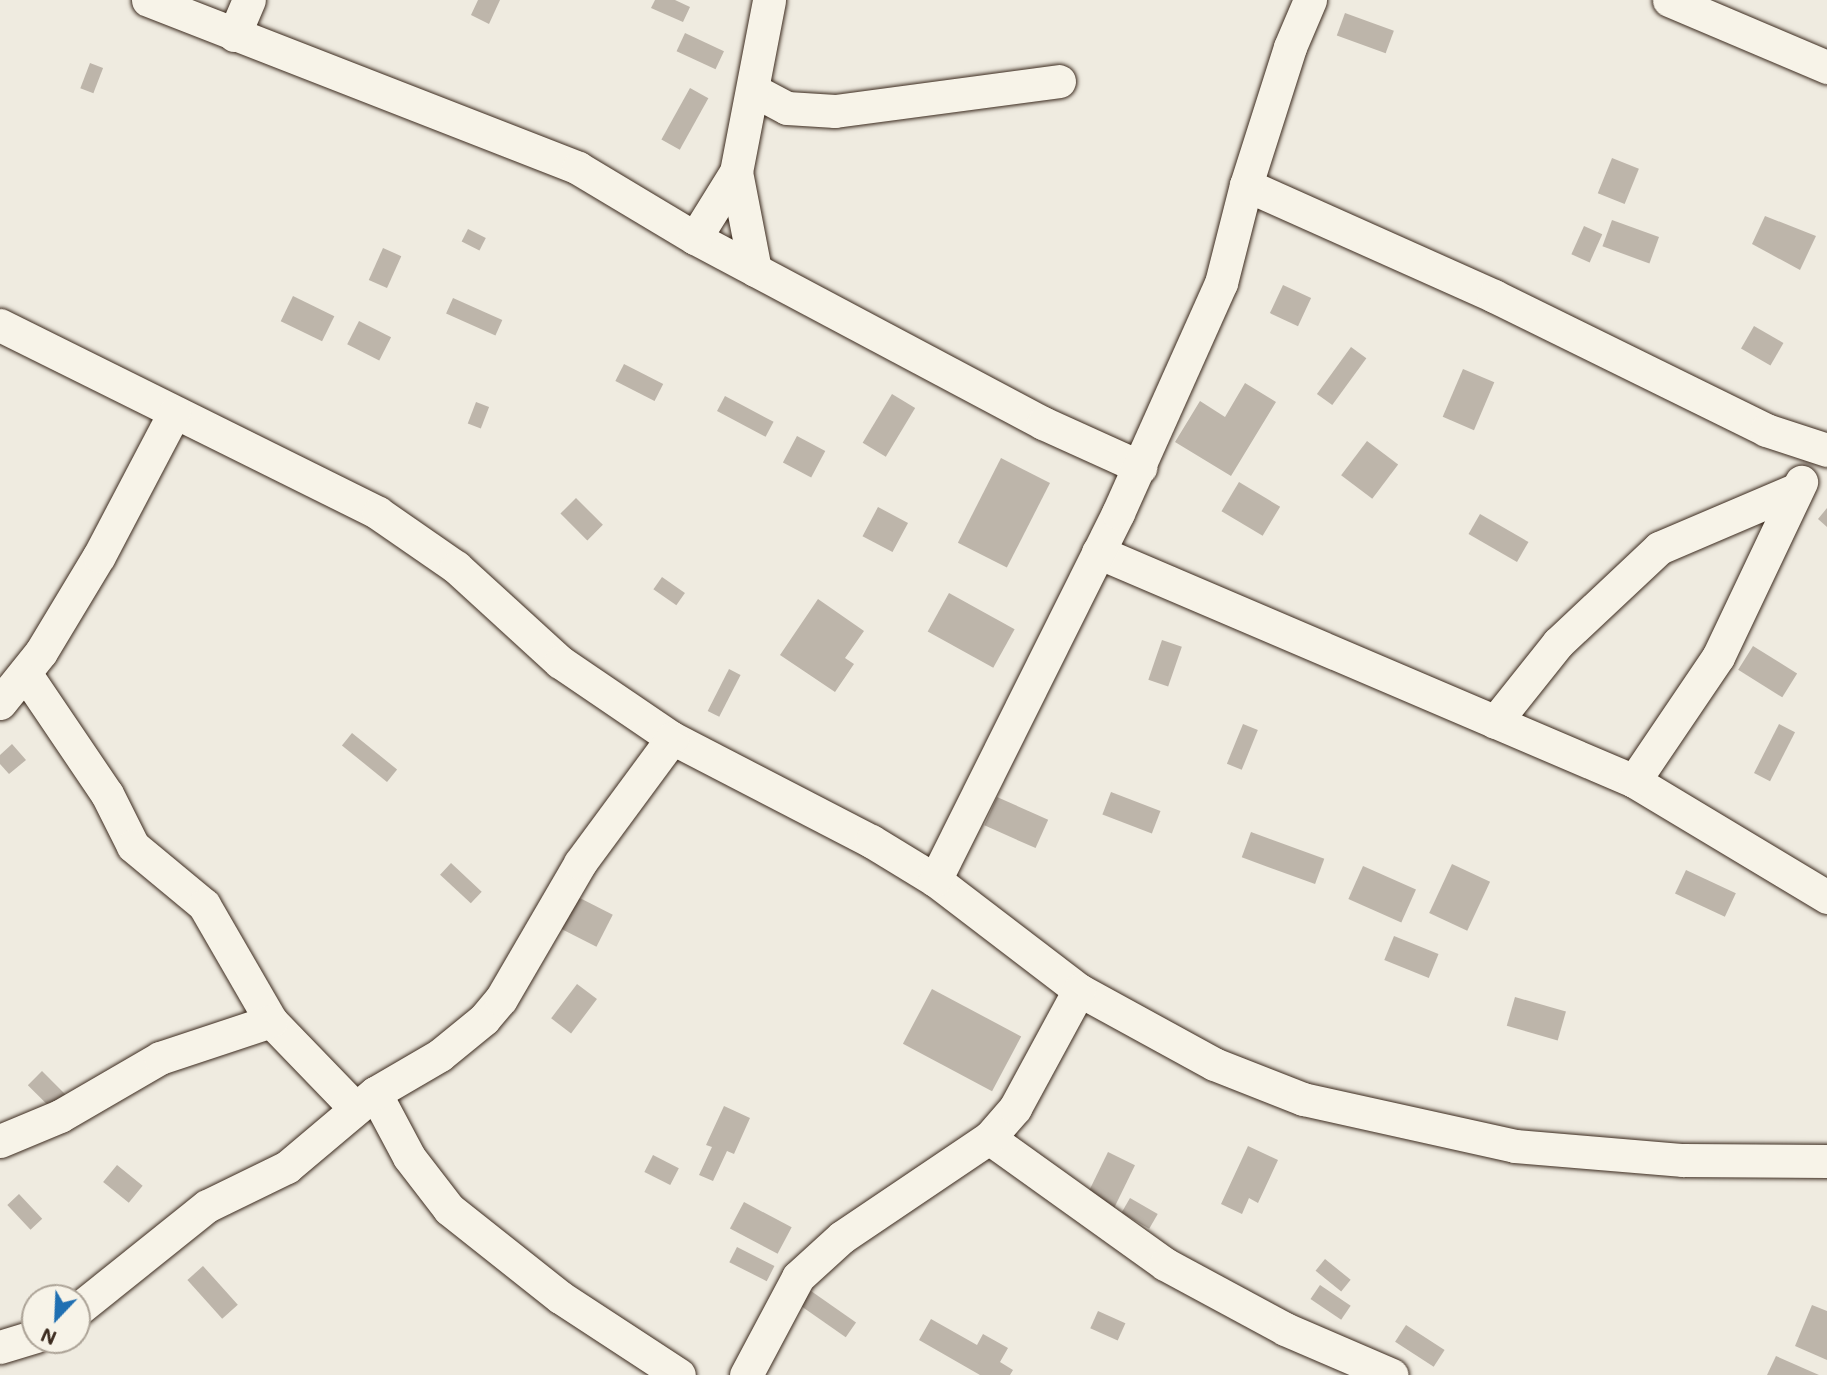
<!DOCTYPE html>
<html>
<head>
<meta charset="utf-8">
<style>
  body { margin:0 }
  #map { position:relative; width:1827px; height:1375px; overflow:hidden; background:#efebe0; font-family:Mali,sans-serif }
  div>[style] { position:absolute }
  .building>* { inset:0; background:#bdb5aa; transform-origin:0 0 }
  .roads { filter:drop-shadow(0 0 2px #3b2a1e) drop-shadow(0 0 2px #3b2a1e) }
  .minor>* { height:33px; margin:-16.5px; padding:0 16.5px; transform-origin:16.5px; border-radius:16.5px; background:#f7f3e8 }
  span { translate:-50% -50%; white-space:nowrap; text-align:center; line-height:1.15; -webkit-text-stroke:7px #f7f3e8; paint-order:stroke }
  .north { position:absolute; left:21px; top:1284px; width:70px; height:70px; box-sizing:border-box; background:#f7f3e8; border:2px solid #aca397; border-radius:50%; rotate:203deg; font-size:19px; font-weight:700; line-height:28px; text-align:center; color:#3b2a1e }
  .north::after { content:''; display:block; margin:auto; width:24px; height:32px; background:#1f6fb2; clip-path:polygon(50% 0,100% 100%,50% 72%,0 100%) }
</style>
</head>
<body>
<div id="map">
  <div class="building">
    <div style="clip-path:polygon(478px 0,500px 0,489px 24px,471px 15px)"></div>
    <div style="clip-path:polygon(655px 0,675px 0,690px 7px,683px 22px,651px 8px)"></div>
    <div style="left:1345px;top:13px;width:52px;height:24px;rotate:20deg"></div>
    <div style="left:685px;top:33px;width:43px;height:20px;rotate:25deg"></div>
    <div style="left:90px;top:63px;width:14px;height:27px;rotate:21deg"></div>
    <div style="left:690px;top:88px;width:21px;height:59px;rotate:29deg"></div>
    <div style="left:1612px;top:158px;width:29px;height:38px;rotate:22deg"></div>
    <div style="clip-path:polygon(1765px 216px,1816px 236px,1800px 270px,1752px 244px)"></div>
    <div style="left:1612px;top:220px;width:50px;height:28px;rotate:20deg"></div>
    <div style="left:1584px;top:226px;width:20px;height:31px;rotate:24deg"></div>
    <div style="left:468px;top:229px;width:20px;height:14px;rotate:27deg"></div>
    <div style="left:383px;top:248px;width:20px;height:35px;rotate:24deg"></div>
    <div style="left:1283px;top:285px;width:31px;height:31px;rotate:25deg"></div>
    <div style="left:293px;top:296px;width:46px;height:28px;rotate:26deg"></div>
    <div style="left:453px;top:298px;width:54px;height:17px;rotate:24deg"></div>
    <div style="left:359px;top:321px;width:36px;height:26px;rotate:27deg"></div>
    <div style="left:1754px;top:326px;width:34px;height:26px;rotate:30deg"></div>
    <div style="left:1351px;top:347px;width:19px;height:58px;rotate:36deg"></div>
    <div style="left:624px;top:364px;width:44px;height:19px;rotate:27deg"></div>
    <div style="left:1463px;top:369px;width:34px;height:52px;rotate:23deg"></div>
    <div style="clip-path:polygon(1245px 383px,1276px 402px,1231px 476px,1175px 442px,1200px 401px,1225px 417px)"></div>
    <div style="left:892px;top:394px;width:27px;height:57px;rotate:31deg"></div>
    <div style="left:725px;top:396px;width:55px;height:17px;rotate:28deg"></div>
    <div style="left:476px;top:402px;width:14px;height:23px;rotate:21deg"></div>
    <div style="left:797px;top:436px;width:32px;height:30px;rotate:28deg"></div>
    <div style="left:1367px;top:441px;width:39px;height:43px;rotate:37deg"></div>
    <div style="left:1001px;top:458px;width:55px;height:95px;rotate:27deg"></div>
    <div style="left:1239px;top:482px;width:48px;height:34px;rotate:31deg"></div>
    <div style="left:576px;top:498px;width:38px;height:22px;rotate:45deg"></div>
    <div style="left:878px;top:507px;width:34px;height:33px;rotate:28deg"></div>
    <div style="clip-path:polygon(1827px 508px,1827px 527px,1818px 519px)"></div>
    <div style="left:1480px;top:514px;width:56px;height:23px;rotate:30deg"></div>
    <div style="left:662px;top:577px;width:28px;height:15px;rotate:35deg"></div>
    <div style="left:949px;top:593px;width:75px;height:44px;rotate:29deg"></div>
    <div style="clip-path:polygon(818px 599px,864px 631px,845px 658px,854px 664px,835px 692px,780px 655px)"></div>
    <div style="left:1162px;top:640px;width:21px;height:42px;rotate:19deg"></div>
    <div style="left:1753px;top:646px;width:52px;height:28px;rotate:32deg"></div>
    <div style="left:729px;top:669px;width:13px;height:47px;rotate:27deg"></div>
    <div style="left:1243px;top:724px;width:16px;height:43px;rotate:22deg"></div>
    <div style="left:1779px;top:724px;width:18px;height:55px;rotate:27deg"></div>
    <div style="left:352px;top:733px;width:58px;height:16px;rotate:39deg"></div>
    <div style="clip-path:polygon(12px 744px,26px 760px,9px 774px,0 764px,0 755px)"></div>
    <div style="left:1111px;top:792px;width:53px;height:24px;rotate:21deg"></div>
    <div style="left:997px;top:797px;width:56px;height:31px;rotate:24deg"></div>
    <div style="left:1251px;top:832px;width:78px;height:27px;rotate:20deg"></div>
    <div style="left:451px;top:863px;width:42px;height:16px;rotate:43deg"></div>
    <div style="left:1452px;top:864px;width:42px;height:54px;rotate:25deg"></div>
    <div style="left:1363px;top:866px;width:58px;height:36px;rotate:24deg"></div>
    <div style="left:1686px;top:870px;width:55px;height:26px;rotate:25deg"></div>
    <div style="left:570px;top:893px;width:48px;height:36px;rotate:27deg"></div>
    <div style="left:1394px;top:936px;width:48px;height:26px;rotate:22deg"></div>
    <div style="left:577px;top:984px;width:25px;height:43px;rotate:37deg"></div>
    <div style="left:932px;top:989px;width:101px;height:62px;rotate:28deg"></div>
    <div style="left:1515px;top:997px;width:53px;height:30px;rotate:16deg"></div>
    <div style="left:42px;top:1071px;width:37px;height:20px;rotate:45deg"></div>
    <div style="clip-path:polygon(724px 1106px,750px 1118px,734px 1154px,727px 1151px,713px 1181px,699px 1175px,712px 1147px,706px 1145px)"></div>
    <div style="clip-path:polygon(1248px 1146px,1278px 1160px,1258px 1203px,1249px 1198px,1242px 1214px,1221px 1204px)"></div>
    <div style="left:1108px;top:1152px;width:30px;height:54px;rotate:26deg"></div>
    <div style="left:653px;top:1155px;width:29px;height:19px;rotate:27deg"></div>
    <div style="left:117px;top:1165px;width:33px;height:22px;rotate:39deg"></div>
    <div style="left:19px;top:1194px;width:34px;height:16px;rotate:47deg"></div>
    <div style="left:1130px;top:1198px;width:32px;height:17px;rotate:30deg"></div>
    <div style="left:744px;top:1202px;width:54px;height:30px;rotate:28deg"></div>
    <div style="left:737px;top:1247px;width:42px;height:17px;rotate:27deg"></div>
    <div style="left:1325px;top:1259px;width:33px;height:15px;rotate:39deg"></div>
    <div style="left:203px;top:1266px;width:52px;height:21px;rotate:48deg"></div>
    <div style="left:1320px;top:1285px;width:37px;height:17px;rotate:34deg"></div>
    <div style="left:811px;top:1291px;width:55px;height:18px;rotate:35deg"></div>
    <div style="clip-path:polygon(1812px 1305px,1827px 1311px,1827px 1360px,1795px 1346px)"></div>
    <div style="left:1098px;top:1311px;width:30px;height:19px;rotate:24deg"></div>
    <div style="clip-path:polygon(931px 1319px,977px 1345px,983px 1334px,1008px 1348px,1000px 1362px,1013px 1370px,1010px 1375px,980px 1375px,919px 1340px)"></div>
    <div style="left:1406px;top:1325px;width:46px;height:20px;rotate:33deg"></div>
    <div style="clip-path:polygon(1776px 1356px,1819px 1375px,1767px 1375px)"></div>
  </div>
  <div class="roads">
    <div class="minor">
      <div style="left:148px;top:0;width:462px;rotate:21.3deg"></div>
      <div style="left:578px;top:168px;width:136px;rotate:30.9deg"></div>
      <div style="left:695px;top:238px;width:394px;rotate:28deg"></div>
      <div style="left:1043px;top:423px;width:107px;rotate:24.4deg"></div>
      <div style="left:1669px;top:0;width:172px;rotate:23deg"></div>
      <div style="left:234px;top:35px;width:38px;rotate:-67deg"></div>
      <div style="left:753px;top:90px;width:38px;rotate:28deg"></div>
      <div style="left:787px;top:108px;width:48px;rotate:3.6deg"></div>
      <div style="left:835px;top:111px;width:226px;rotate:-7.6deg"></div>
      <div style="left:736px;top:172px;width:100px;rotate:79deg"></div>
      <div style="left:1246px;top:185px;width:272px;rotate:24.1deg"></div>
      <div style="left:1494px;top:296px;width:303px;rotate:26.2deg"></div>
      <div style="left:1766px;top:430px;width:64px;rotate:18.2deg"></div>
      <div style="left:695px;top:238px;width:78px;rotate:-58.2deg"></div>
      <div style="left:736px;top:172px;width:175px;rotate:-79.1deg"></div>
      <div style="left:0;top:325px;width:422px;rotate:26.4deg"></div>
      <div style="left:378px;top:513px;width:95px;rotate:34.7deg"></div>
      <div style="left:456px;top:567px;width:141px;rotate:42.4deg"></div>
      <div style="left:560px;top:662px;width:135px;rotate:34.2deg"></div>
      <div style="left:672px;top:738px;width:224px;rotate:27.4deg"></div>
      <div style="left:871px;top:841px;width:75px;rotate:31.4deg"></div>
      <div style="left:935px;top:880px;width:181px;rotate:37.4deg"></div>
      <div style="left:1079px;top:990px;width:154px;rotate:28.7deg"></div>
      <div style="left:1214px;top:1064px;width:96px;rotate:21.5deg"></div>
      <div style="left:1303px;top:1099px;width:217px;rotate:12.5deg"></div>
      <div style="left:1515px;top:1146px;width:169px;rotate:4.8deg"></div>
      <div style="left:1683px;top:1160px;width:144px;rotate:0.4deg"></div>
      <div style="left:1098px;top:552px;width:583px;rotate:23.13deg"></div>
      <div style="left:1634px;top:781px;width:225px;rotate:31deg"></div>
      <div style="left:25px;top:673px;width:146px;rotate:55.9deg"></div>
      <div style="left:107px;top:794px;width:58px;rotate:63.4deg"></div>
      <div style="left:133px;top:846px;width:92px;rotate:39.7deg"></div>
      <div style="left:204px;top:905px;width:134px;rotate:60deg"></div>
      <div style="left:271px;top:1021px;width:121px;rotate:46deg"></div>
      <div style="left:0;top:703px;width:65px;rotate:-51.2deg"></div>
      <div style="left:41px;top:652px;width:112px;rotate:-58.9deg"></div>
      <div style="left:99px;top:556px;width:161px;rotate:-62.3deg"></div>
      <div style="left:1495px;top:722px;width:101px;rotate:-51.4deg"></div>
      <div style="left:1558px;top:643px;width:139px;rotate:-43.2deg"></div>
      <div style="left:1659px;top:548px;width:148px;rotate:-23.1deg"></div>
      <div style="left:1634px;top:781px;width:150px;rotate:-55.9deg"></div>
      <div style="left:1718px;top:657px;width:194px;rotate:-64.6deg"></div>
      <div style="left:935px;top:880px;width:410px;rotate:-63.5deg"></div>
      <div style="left:1118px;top:513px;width:252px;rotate:-65.9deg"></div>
      <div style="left:1221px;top:283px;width:101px;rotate:-75.7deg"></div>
      <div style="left:1246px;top:185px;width:145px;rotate:-72.3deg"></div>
      <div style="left:1290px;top:47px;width:51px;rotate:-66.9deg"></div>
      <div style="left:375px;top:1093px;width:72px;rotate:62deg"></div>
      <div style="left:409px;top:1157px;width:66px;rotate:52.4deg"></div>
      <div style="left:449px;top:1209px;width:142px;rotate:38.4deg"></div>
      <div style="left:560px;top:1297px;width:142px;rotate:33.2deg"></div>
      <div style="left:989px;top:1138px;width:216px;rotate:35.6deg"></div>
      <div style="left:1165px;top:1264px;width:136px;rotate:28.4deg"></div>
      <div style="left:1285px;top:1329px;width:116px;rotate:23.3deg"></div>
      <div style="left:0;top:1141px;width:65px;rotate:-22.6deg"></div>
      <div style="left:60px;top:1116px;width:116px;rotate:-30.1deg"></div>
      <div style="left:160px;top:1058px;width:117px;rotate:-18.4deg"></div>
      <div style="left:77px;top:1310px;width:166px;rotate:-38.7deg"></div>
      <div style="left:207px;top:1206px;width:89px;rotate:-26deg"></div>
      <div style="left:287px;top:1167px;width:115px;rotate:-40.1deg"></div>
      <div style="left:375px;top:1093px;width:75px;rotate:-30.3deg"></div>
      <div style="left:440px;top:1055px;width:57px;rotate:-39.3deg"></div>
      <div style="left:484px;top:1019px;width:26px;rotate:-50deg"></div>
      <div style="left:501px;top:999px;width:157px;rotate:-59.8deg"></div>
      <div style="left:580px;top:863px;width:155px;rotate:-53.6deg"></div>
      <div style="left:0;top:1347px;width:37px;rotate:-17deg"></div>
      <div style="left:746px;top:1375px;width:111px;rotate:-62deg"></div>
      <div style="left:798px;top:1277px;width:59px;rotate:-42.3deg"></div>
      <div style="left:842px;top:1237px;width:177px;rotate:-34deg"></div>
      <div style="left:989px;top:1138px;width:40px;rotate:-49deg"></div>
      <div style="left:1015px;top:1108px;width:134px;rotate:-61.5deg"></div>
    </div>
  </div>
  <div class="north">N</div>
</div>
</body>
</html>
